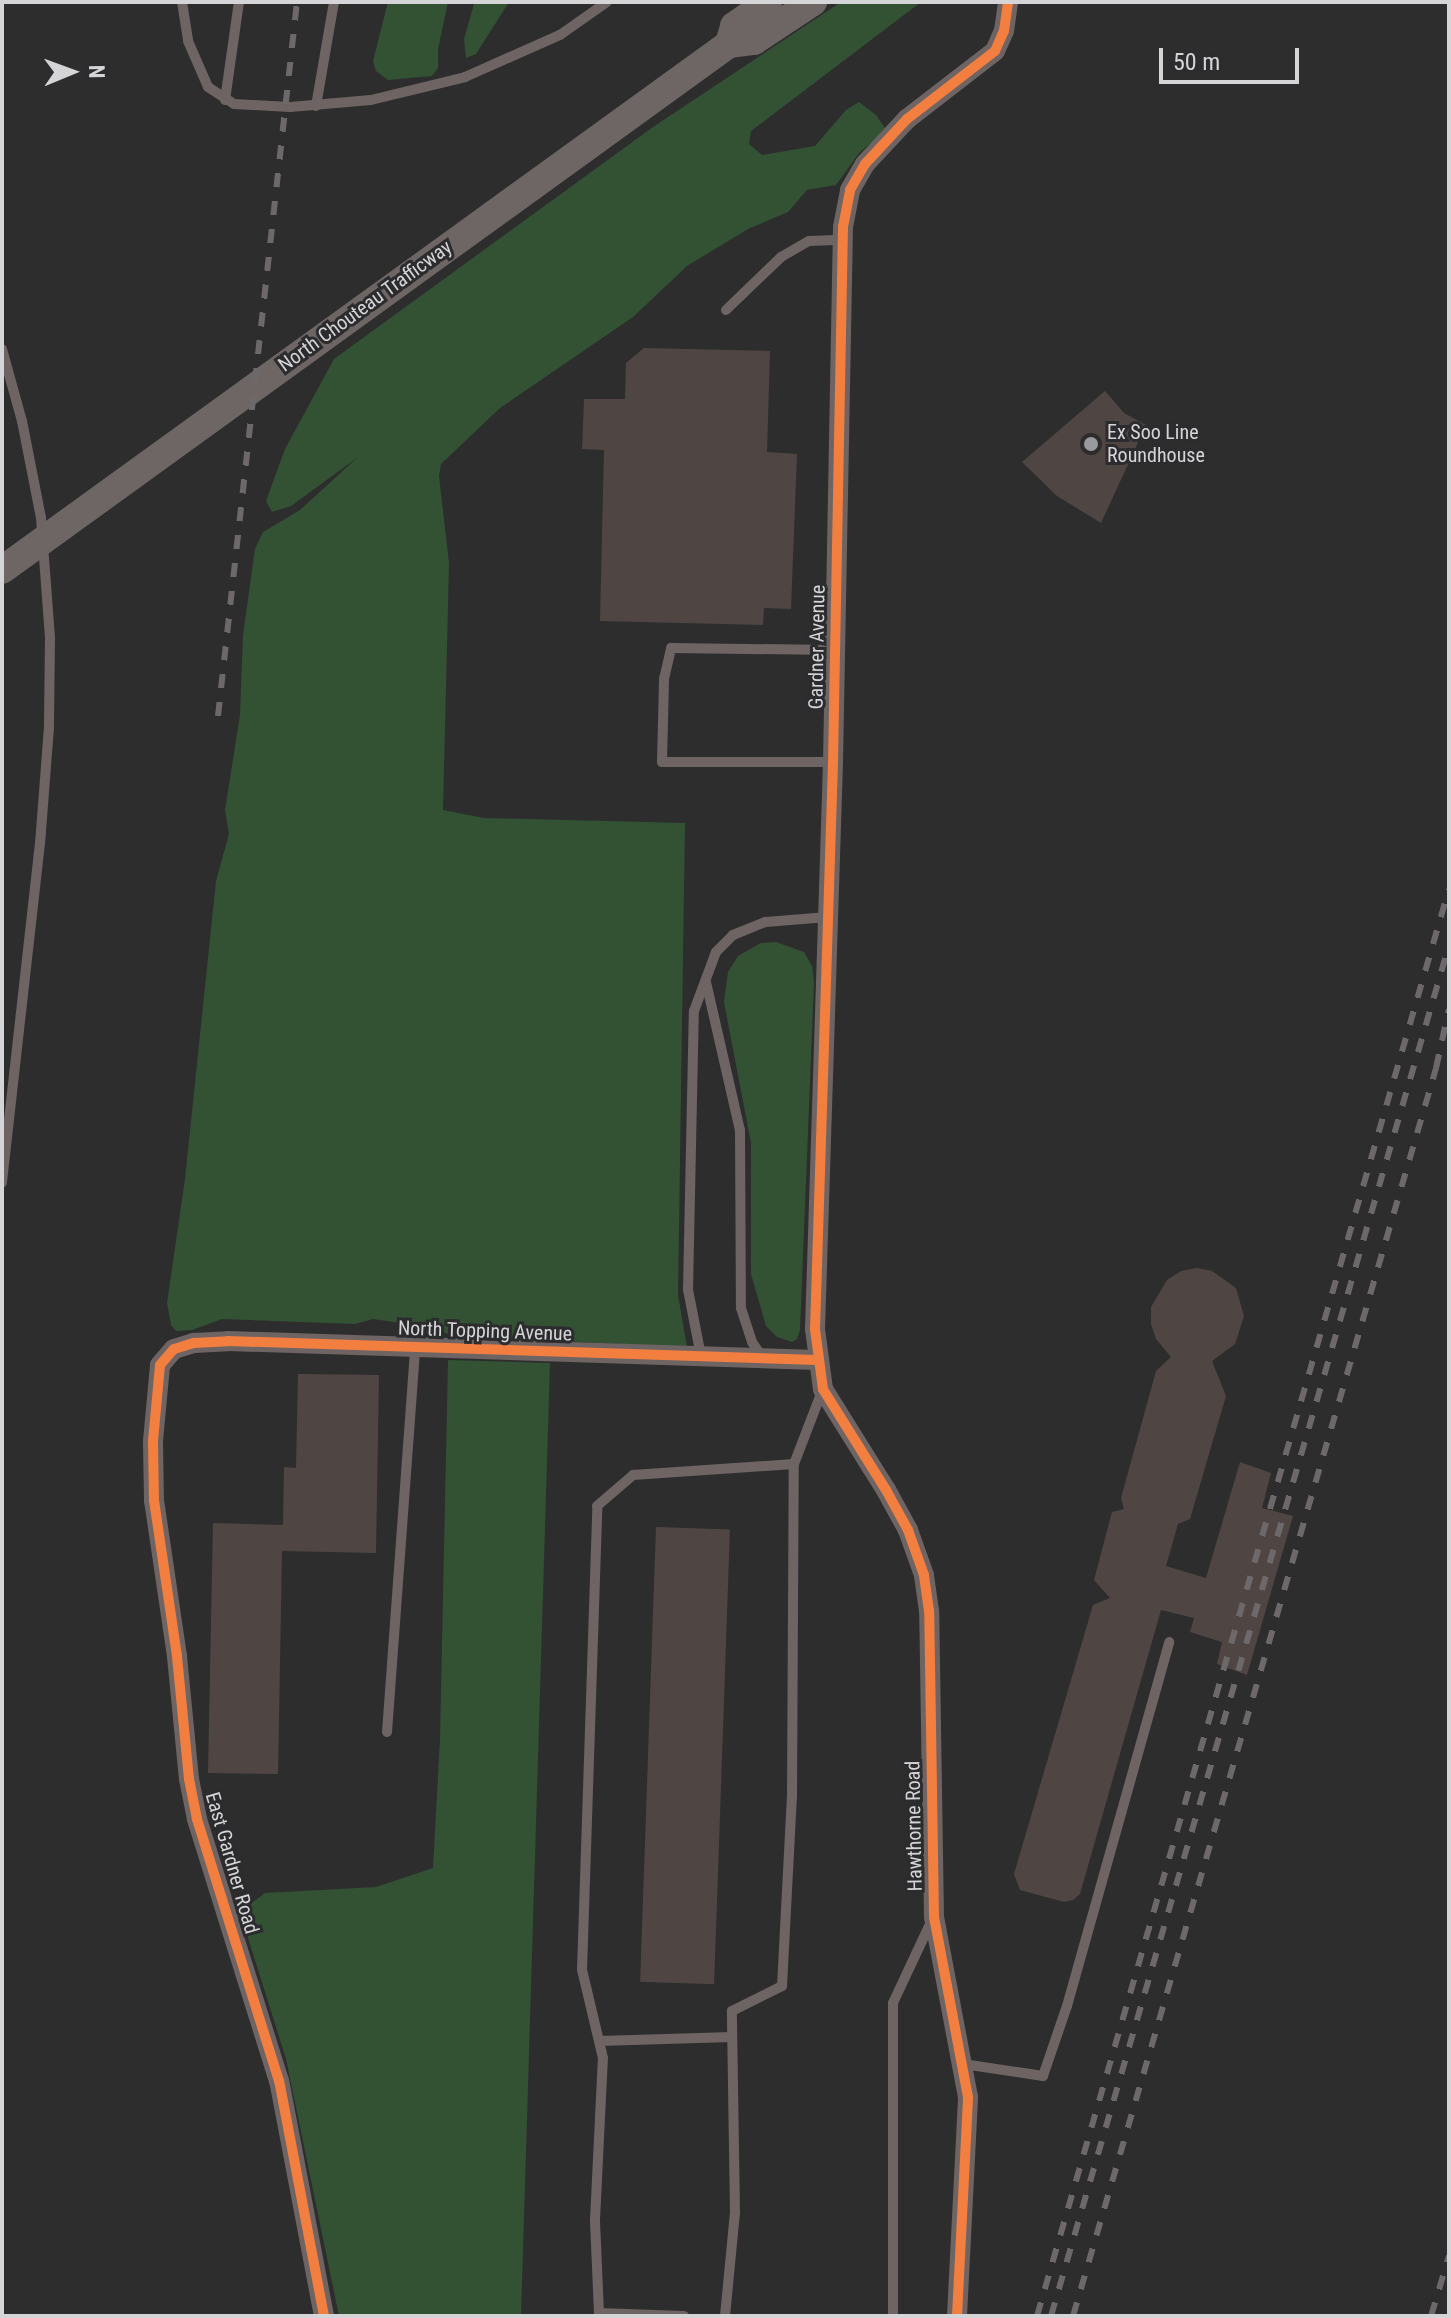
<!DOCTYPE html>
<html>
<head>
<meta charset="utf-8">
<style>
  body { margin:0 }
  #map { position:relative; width:1451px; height:2318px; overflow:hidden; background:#2d2d2e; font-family:"Roboto Condensed",sans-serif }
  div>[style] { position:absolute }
  .green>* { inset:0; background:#335234 }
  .building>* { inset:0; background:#4f4644; transform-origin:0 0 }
  .service>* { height:10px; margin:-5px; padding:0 5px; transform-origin:5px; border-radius:5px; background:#6d6463 }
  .minor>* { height:20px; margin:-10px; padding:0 10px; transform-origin:10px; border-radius:10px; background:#6d6463 }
  .secondary>* { height:28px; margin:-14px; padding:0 14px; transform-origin:14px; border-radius:14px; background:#6e6665 }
  .rail>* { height:6px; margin-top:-3px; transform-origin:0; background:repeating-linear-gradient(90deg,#6d6869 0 14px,transparent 0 28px) }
  .cycleway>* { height:10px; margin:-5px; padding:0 5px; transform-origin:5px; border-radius:5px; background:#f27e40 }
  .dots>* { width:22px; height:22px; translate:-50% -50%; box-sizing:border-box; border:4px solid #2c2c2f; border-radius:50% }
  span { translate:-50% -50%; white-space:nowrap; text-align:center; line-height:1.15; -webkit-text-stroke:6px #2c2c2f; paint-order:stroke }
  .street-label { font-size:20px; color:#d5d5d7 }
  .poi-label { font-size:20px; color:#d5d5d7 }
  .left { translate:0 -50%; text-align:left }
  .frame { position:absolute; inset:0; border:4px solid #d5d5d7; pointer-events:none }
  .north { position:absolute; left:32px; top:32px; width:80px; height:80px; -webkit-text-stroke:6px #2c2c2f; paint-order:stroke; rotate:89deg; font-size:22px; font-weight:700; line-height:32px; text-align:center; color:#d5d5d7 }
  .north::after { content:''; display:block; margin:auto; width:28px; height:36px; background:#d5d5d7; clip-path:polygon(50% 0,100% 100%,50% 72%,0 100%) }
  .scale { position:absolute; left:1159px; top:48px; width:140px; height:36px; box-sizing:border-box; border:4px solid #d5d5d7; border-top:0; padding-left:10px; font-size:24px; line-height:28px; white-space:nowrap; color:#d5d5d7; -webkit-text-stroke:6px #2c2c2f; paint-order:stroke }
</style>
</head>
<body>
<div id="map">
  <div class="green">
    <div style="clip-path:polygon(388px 2px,448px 2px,438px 49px,438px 68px,432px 76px,388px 80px,376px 71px,373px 61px)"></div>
    <div style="clip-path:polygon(480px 2px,509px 2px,476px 54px,466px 58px,464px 39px,474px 4px)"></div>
    <div style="clip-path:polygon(841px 2px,921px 2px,751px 131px,749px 144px,762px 155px,815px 146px,846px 110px,859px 102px,876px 115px,885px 128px,878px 137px,859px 153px,836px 185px,807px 190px,788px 212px,748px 229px,687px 266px,633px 317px,500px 408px,441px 464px,439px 476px,449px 563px,443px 810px,484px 818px,685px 823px,678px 1295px,687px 1347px,452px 1336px,435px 1328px,373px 1319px,355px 1324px,222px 1319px,192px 1330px,176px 1331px,171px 1325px,167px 1303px,185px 1179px,216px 881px,229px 834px,225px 810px,240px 715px,243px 635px,255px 549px,263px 532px,300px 510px,358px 457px,291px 506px,272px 512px,266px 501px,285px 449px,334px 359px,653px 127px)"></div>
    <div style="clip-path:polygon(776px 942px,804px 952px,812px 966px,814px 982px,800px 1330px,797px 1339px,792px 1342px,777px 1337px,766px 1326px,751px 1274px,751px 1143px,724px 1002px,728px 972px,738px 956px,761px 943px)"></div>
    <div style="clip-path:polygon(448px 1360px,550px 1363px,521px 2316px,339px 2316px,286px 2059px,240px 1912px,265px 1893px,376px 1887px,433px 1868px,440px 1739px)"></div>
  </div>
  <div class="building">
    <div style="clip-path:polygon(644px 348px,770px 351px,767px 452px,797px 454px,791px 609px,764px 608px,763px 625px,600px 621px,604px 450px,582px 449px,584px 399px,625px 399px,626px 363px)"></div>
    <div style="clip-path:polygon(1105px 391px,1124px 413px,1146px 425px,1101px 523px,1057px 496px,1022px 462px)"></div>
    <div style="clip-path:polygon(1197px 1268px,1212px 1271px,1236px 1288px,1244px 1316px,1235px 1344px,1212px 1361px,1226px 1396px,1190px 1519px,1178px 1524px,1166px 1566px,1206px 1578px,1240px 1462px,1271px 1473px,1262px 1508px,1293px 1516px,1247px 1675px,1217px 1664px,1222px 1642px,1190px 1632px,1194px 1618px,1161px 1610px,1080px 1894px,1073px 1900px,1064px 1902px,1020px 1890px,1014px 1874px,1093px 1605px,1110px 1598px,1094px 1580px,1112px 1512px,1124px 1509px,1121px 1498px,1156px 1371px,1171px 1357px,1156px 1339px,1151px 1324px,1151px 1307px,1167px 1280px,1181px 1271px)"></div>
    <div style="clip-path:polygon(298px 1374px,379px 1375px,376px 1553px,282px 1551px,278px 1774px,208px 1773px,213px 1523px,283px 1525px,284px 1467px,296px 1468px)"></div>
    <div style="left:656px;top:1527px;width:74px;height:455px;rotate:2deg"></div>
  </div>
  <div class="service">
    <div style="left:182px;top:2px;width:39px;rotate:81deg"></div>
    <div style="left:188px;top:41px;width:50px;rotate:66.5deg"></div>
    <div style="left:208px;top:87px;width:31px;rotate:33deg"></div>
    <div style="left:234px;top:104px;width:56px;rotate:3.1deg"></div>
    <div style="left:290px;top:107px;width:81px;rotate:-4.9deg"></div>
    <div style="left:371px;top:100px;width:97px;rotate:-13.7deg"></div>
    <div style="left:465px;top:77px;width:104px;rotate:-23.9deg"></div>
    <div style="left:560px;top:35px;width:57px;rotate:-35.1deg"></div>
    <div style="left:225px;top:100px;width:99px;rotate:-81.9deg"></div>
    <div style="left:316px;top:106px;width:106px;rotate:-80.2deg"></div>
    <div style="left:726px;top:310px;width:76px;rotate:-43.9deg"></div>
    <div style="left:781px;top:257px;width:32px;rotate:-30deg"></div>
    <div style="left:809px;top:241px;width:33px;rotate:-2deg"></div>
    <div style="left:2px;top:349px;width:75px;rotate:74.5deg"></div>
    <div style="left:22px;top:421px;width:99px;rotate:78.9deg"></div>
    <div style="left:41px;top:518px;width:121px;rotate:85.7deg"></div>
    <div style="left:50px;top:639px;width:88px;rotate:90.7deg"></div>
    <div style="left:49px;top:727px;width:116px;rotate:94.4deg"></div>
    <div style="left:40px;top:843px;width:342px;rotate:96.4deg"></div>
    <div style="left:833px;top:762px;width:171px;rotate:180deg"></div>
    <div style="left:662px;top:762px;width:83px;rotate:-88.6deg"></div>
    <div style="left:664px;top:679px;width:32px;rotate:-77deg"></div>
    <div style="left:671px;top:648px;width:164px;rotate:0.7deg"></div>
    <div style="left:706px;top:982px;width:152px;rotate:77.1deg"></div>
    <div style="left:740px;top:1130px;width:178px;rotate:89.7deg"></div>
    <div style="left:741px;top:1308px;width:36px;rotate:72deg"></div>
    <div style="left:752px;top:1342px;width:18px;rotate:56deg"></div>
    <div style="left:701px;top:1356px;width:67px;rotate:-101.1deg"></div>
    <div style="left:688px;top:1290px;width:279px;rotate:-88.8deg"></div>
    <div style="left:694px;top:1011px;width:63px;rotate:-69.6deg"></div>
    <div style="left:716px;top:952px;width:24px;rotate:-45deg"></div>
    <div style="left:733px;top:935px;width:35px;rotate:-22deg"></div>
    <div style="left:766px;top:922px;width:62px;rotate:-4.6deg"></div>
    <div style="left:387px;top:1732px;width:386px;rotate:-85.8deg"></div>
    <div style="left:599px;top:2041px;width:133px;rotate:-1.7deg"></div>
    <div style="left:963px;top:2064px;width:81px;rotate:8.5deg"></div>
    <div style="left:1043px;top:2076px;width:74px;rotate:-71.1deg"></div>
    <div style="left:1067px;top:2006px;width:378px;rotate:-74.3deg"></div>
    <div style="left:684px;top:2316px;width:85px;rotate:-178deg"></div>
    <div style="left:599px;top:2313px;width:93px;rotate:-92.5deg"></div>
    <div style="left:595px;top:2220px;width:162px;rotate:-87.2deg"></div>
    <div style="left:603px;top:2058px;width:90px;rotate:-103.4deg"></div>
    <div style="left:582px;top:1970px;width:464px;rotate:-88.1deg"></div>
    <div style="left:597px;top:1506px;width:48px;rotate:-40.7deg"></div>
    <div style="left:633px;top:1475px;width:161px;rotate:-3.9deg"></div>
    <div style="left:725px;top:2316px;width:103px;rotate:-84.5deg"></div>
    <div style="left:735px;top:2213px;width:202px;rotate:-90.9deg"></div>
    <div style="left:732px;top:2011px;width:56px;rotate:-26.6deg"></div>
    <div style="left:782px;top:1986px;width:189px;rotate:-87deg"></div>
    <div style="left:792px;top:1797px;width:333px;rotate:-89.7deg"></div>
    <div style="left:794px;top:1464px;width:78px;rotate:-69deg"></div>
    <div style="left:893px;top:2316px;width:313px;rotate:-90deg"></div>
    <div style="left:893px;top:2003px;width:89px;rotate:-64.9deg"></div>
  </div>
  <div class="minor">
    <div style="left:324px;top:2316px;width:239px;rotate:-100.8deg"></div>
    <div style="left:279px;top:2081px;width:275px;rotate:-107.4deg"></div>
    <div style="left:197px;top:1819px;width:41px;rotate:-101.3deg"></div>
    <div style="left:189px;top:1779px;width:124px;rotate:-95.6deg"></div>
    <div style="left:177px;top:1656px;width:157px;rotate:-98.4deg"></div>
    <div style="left:154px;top:1501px;width:60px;rotate:-91deg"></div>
    <div style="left:153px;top:1441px;width:76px;rotate:-84.7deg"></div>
    <div style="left:160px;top:1365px;width:21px;rotate:-49deg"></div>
    <div style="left:174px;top:1349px;width:21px;rotate:-17deg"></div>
    <div style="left:194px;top:1343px;width:34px;rotate:-3deg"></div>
    <div style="left:228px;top:1341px;width:589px;rotate:1.85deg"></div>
    <div style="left:957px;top:2316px;width:219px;rotate:-87.1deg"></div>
    <div style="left:968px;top:2097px;width:183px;rotate:-100.7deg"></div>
    <div style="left:934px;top:1917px;width:306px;rotate:-90.9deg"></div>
    <div style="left:929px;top:1611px;width:36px;rotate:-98deg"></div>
    <div style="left:924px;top:1575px;width:48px;rotate:-109.6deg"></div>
    <div style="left:908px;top:1530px;width:46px;rotate:-118.8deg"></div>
    <div style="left:886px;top:1490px;width:119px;rotate:-122deg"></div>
    <div style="left:823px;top:1389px;width:61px;rotate:-97.6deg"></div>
    <div style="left:815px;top:1329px;width:567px;rotate:-88.18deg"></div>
    <div style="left:833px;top:762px;width:535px;rotate:-88.93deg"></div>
    <div style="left:843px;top:227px;width:38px;rotate:-79deg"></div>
    <div style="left:850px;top:190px;width:30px;rotate:-60deg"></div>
    <div style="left:865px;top:164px;width:62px;rotate:-47deg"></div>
    <div style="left:907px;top:119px;width:111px;rotate:-37.7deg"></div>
    <div style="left:995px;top:51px;width:22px;rotate:-66deg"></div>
    <div style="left:1004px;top:31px;width:29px;rotate:-82deg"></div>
  </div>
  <div class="secondary">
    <div style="left:729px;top:44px;width:19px;rotate:-74deg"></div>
    <div style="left:734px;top:26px;width:42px;rotate:-35.2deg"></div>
    <div style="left:2px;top:570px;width:897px;rotate:-35.89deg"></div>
    <div style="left:729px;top:44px;width:25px;rotate:-7deg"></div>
    <div style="left:754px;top:41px;width:71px;rotate:-33.5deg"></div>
  </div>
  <div class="rail">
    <div style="left:218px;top:716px;width:718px;rotate:-83.69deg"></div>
    <div style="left:1037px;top:2316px;width:1485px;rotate:-73.9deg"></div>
    <div style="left:1051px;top:2316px;width:1428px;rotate:-73.81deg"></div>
    <div style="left:1073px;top:2316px;width:1300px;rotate:-73.78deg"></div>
    <div style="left:1436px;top:1068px;width:60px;rotate:-77.6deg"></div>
    <div style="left:1431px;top:2316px;width:63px;rotate:-73.3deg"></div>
  </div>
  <div class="cycleway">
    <div style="left:324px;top:2316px;width:239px;rotate:-100.8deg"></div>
    <div style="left:279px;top:2081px;width:275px;rotate:-107.4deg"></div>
    <div style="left:197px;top:1819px;width:41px;rotate:-101.3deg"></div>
    <div style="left:189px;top:1779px;width:124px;rotate:-95.6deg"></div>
    <div style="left:177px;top:1656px;width:157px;rotate:-98.4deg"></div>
    <div style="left:154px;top:1501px;width:60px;rotate:-91deg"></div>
    <div style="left:153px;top:1441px;width:76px;rotate:-84.7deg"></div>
    <div style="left:160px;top:1365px;width:21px;rotate:-49deg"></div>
    <div style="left:174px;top:1349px;width:21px;rotate:-17deg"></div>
    <div style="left:194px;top:1343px;width:34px;rotate:-3deg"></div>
    <div style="left:228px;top:1341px;width:589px;rotate:1.85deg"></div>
    <div style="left:957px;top:2316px;width:219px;rotate:-87.1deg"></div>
    <div style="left:968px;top:2097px;width:183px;rotate:-100.7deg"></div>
    <div style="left:934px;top:1917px;width:306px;rotate:-90.9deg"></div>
    <div style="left:929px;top:1611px;width:36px;rotate:-98deg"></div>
    <div style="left:924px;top:1575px;width:48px;rotate:-109.6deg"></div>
    <div style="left:908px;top:1530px;width:46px;rotate:-118.8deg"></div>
    <div style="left:886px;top:1490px;width:119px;rotate:-122deg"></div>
    <div style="left:823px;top:1389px;width:61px;rotate:-97.6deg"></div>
    <div style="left:815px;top:1329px;width:567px;rotate:-88.18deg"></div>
    <div style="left:833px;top:762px;width:535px;rotate:-88.93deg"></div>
    <div style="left:843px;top:227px;width:38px;rotate:-79deg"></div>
    <div style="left:850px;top:190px;width:30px;rotate:-60deg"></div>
    <div style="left:865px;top:164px;width:62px;rotate:-47deg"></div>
    <div style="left:907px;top:119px;width:111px;rotate:-37.7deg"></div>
    <div style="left:995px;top:51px;width:22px;rotate:-66deg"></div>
    <div style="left:1004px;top:31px;width:29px;rotate:-82deg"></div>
  </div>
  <div class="dots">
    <div style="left:1091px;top:444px;background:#9a9a9c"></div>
  </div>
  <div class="street-label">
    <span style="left:365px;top:306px;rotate:-36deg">North Chouteau Trafficway</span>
    <span style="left:817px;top:647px;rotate:-89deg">Gardner Avenue</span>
    <span style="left:485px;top:1331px;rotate:2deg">North Topping Avenue</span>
    <span style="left:914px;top:1826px;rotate:-91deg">Hawthorne Road</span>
    <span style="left:232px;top:1863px;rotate:74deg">East Gardner Road</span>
  </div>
  <div class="poi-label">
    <span class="left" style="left:1107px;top:444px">Ex Soo Line<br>Roundhouse</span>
  </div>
  <div class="frame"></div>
  <div class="north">N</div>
  <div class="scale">50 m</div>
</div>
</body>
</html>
